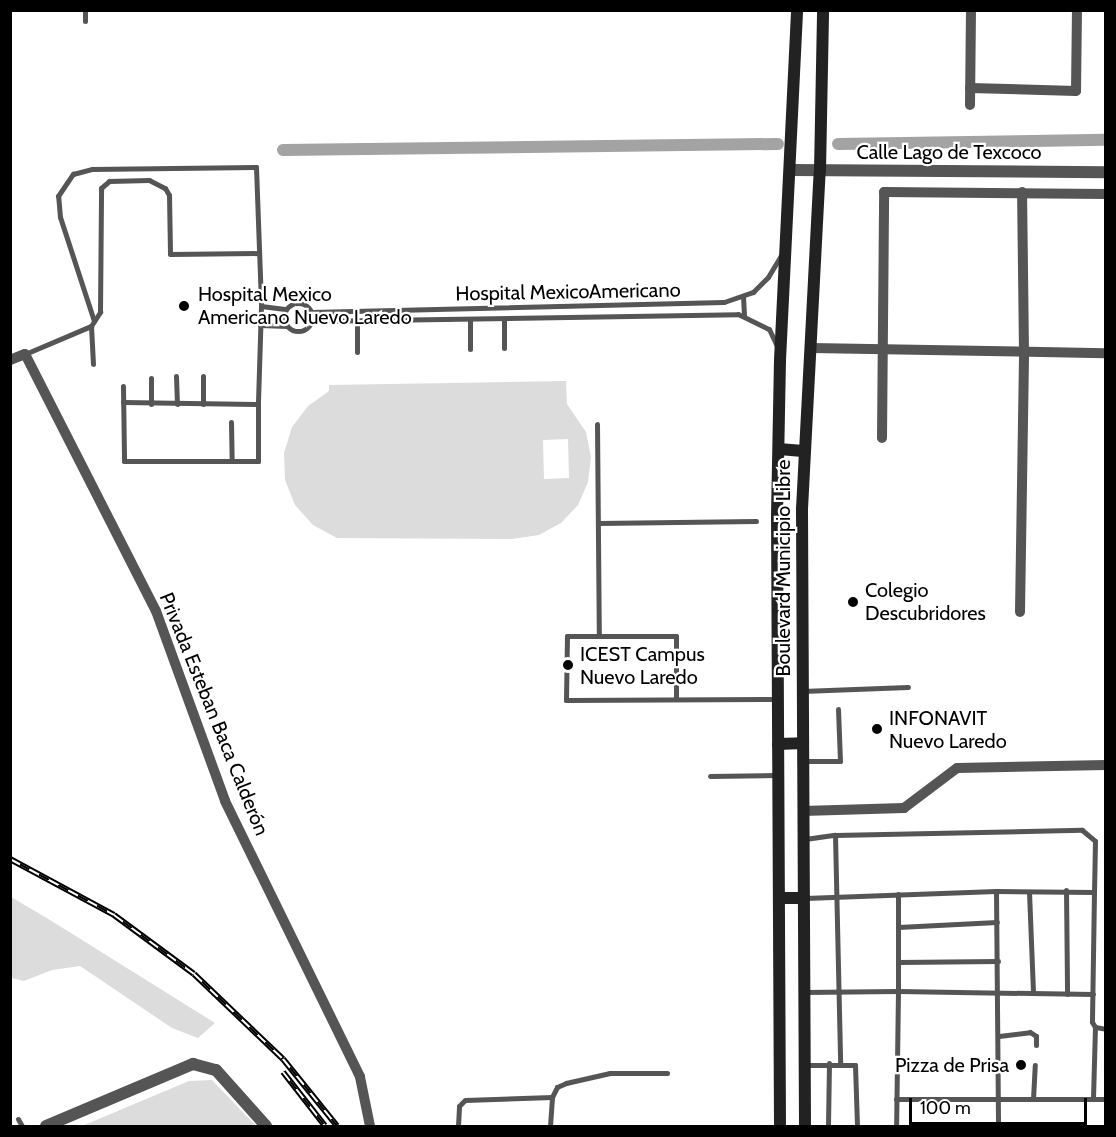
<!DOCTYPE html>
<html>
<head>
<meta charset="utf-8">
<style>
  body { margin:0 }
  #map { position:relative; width:1116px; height:1137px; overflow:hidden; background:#fff; font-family:Cabin,sans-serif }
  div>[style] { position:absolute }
  .green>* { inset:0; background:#dcdcdc }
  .canal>* { height:12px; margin:-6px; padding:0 6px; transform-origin:6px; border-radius:6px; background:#a3a3a3 }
  .service>* { height:5px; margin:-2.5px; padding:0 2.5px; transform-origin:2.5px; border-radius:2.5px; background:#555 }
  .service>.ring { margin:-2.5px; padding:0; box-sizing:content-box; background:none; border:5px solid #555; border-radius:50% }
  .minor>* { height:10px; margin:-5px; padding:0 5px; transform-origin:5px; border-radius:5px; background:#555 }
  .tertiary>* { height:12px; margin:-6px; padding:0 6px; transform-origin:6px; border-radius:6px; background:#555 }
  .secondary>* { height:12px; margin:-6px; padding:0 6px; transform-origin:6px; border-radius:6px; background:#222 }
  .rail>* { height:6px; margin-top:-3px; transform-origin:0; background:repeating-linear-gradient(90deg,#fff 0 11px,#000 0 22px); box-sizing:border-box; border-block:2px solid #000 }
  .dots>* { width:16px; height:16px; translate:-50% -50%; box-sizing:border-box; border:3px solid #fff; border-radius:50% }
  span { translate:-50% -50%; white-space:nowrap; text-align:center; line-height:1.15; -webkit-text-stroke:4.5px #fff; paint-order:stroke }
  .street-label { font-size:20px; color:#000 }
  .poi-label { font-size:20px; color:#000 }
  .left { translate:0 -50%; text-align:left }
  .right { translate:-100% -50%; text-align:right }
  .frame { position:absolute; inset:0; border:12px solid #000; pointer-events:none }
  .scale { position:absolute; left:909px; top:1098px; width:178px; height:27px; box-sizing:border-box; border:3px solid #000; border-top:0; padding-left:8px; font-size:18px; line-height:21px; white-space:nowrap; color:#000; -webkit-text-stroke:4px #fff; paint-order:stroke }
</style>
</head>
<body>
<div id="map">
  <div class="green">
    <div style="clip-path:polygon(evenodd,566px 381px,567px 404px,586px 432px,591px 457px,588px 482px,578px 505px,561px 523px,539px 535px,512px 539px,337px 538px,313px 525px,295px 505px,285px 480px,284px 453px,292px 427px,308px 406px,329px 391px,329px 385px,566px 381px,568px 439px,569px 478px,544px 479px,543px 440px,568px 439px)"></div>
    <div style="clip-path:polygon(11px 897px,50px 920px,215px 1023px,198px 1038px,172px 1028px,80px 966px,52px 970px,24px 981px,11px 978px)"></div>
    <div style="clip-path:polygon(212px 1080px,256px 1126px,82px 1126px,189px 1081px)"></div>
  </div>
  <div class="canal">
    <div style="left:838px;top:144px;width:268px;rotate:-0.9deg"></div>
    <div style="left:283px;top:150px;width:495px;rotate:-0.7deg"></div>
  </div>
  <div class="service">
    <div style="left:85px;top:10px;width:11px;rotate:90deg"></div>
    <div style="left:743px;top:296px;width:19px;rotate:87deg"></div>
    <div class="ring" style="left:284px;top:303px;width:23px;height:23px"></div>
    <div style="left:261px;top:306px;width:24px;rotate:7deg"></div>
    <div style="left:311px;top:312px;width:413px;rotate:-1.4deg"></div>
    <div style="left:724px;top:302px;width:31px;rotate:-19deg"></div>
    <div style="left:753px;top:292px;width:21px;rotate:-45deg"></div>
    <div style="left:768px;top:277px;width:26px;rotate:-59deg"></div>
    <div style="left:470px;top:319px;width:30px;rotate:90deg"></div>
    <div style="left:504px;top:319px;width:29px;rotate:90deg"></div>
    <div style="left:94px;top:321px;width:109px;rotate:-108.1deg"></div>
    <div style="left:60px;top:217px;width:21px;rotate:-95deg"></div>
    <div style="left:58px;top:196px;width:27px;rotate:-56deg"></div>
    <div style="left:73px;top:174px;width:20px;rotate:-15deg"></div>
    <div style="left:92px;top:169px;width:164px;rotate:-0.7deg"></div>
    <div style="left:256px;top:167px;width:139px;rotate:87.9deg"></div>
    <div style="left:261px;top:306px;width:98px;rotate:91.8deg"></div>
    <div style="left:258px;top:404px;width:135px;rotate:-179.2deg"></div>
    <div style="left:311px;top:321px;width:427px;rotate:-0.9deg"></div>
    <div style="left:738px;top:314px;width:34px;rotate:26deg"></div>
    <div style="left:769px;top:329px;width:17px;rotate:65deg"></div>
    <div style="left:357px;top:321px;width:31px;rotate:90deg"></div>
    <div style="left:260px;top:325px;width:27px;rotate:2deg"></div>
    <div style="left:91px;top:326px;width:38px;rotate:87deg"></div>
    <div style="left:25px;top:354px;width:72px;rotate:-23deg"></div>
    <div style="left:91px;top:326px;width:17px;rotate:-57deg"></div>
    <div style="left:100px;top:312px;width:124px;rotate:-89.5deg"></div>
    <div style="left:101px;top:188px;width:11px;rotate:-41deg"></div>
    <div style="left:109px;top:181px;width:40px;rotate:-1.4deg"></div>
    <div style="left:149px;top:180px;width:18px;rotate:27deg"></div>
    <div style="left:165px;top:188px;width:8px;rotate:60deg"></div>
    <div style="left:169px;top:195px;width:59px;rotate:89deg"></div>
    <div style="left:170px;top:254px;width:89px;rotate:-0.6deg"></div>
    <div style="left:176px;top:376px;width:28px;rotate:88deg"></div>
    <div style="left:203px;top:376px;width:28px;rotate:90deg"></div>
    <div style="left:123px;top:386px;width:75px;rotate:89.2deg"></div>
    <div style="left:124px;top:461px;width:134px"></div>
    <div style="left:258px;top:461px;width:57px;rotate:-90deg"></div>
    <div style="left:151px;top:404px;width:26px;rotate:-90deg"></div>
    <div style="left:231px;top:422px;width:39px;rotate:89deg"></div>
    <div style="left:597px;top:424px;width:212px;rotate:89.5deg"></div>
    <div style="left:598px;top:523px;width:158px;rotate:-0.7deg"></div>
    <div style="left:802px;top:691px;width:106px;rotate:-2.2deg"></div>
    <div style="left:676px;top:699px;width:63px;rotate:-90deg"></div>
    <div style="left:676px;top:636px;width:109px;rotate:180deg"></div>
    <div style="left:567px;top:636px;width:64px;rotate:90.9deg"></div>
    <div style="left:566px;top:700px;width:210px;rotate:-0.3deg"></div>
    <div style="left:805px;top:761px;width:35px"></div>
    <div style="left:840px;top:761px;width:52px;rotate:-92.2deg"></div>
    <div style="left:710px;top:776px;width:67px;rotate:-0.9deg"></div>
    <div style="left:835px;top:835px;width:228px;rotate:88.7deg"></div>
    <div style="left:805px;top:839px;width:30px;rotate:-8deg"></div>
    <div style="left:835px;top:835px;width:247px;rotate:-1.2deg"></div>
    <div style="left:1082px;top:830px;width:17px;rotate:40deg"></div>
    <div style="left:1095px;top:841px;width:51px;rotate:91.1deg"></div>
    <div style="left:1066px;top:890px;width:104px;rotate:89.4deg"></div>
    <div style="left:996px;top:891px;width:235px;rotate:89.5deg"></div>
    <div style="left:1029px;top:892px;width:101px;rotate:87.7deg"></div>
    <div style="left:898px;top:894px;width:97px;rotate:90deg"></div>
    <div style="left:898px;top:991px;width:195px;rotate:0.9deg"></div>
    <div style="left:805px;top:898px;width:191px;rotate:-2.1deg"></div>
    <div style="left:996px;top:891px;width:98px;rotate:0.6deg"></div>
    <div style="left:1094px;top:892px;width:130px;rotate:90.9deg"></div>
    <div style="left:1092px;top:1022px;width:6px;rotate:59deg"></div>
    <div style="left:1095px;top:1027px;width:11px;rotate:10deg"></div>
    <div style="left:898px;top:927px;width:99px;rotate:-2.9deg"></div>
    <div style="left:898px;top:962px;width:100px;rotate:-0.6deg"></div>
    <div style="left:804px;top:992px;width:94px;rotate:-0.6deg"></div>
    <div style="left:898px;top:991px;width:135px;rotate:90.8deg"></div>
    <div style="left:999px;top:1036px;width:31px;rotate:-7deg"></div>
    <div style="left:1030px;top:1032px;width:7px;rotate:34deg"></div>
    <div style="left:1036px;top:1036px;width:9px;rotate:90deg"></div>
    <div style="left:806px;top:1065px;width:49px"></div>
    <div style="left:855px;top:1065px;width:61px;rotate:88.1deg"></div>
    <div style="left:1093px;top:1098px;width:71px;rotate:-88.4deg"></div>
    <div style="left:896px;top:1099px;width:210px"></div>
    <div style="left:1033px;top:1099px;width:34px;rotate:-87deg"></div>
    <div style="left:18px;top:1119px;width:8px;rotate:60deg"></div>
    <div style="left:458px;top:1126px;width:20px;rotate:-87deg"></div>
    <div style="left:459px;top:1106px;width:8px;rotate:-45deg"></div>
    <div style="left:465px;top:1100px;width:87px;rotate:-2deg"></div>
    <div style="left:550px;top:1126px;width:29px;rotate:-86deg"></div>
    <div style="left:552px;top:1097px;width:11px;rotate:-63deg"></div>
    <div style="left:557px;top:1087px;width:10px;rotate:-24deg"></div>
    <div style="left:566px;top:1083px;width:45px;rotate:-12.8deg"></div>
    <div style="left:610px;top:1073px;width:57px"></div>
    <div style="left:828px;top:1126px;width:63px;rotate:-89.1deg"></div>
  </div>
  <div class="minor">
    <div style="left:970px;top:88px;width:106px;rotate:1.6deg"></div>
    <div style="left:1076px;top:91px;width:81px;rotate:-89.3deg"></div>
    <div style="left:970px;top:105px;width:95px;rotate:-89.4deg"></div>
    <div style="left:811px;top:348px;width:295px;rotate:1deg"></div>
    <div style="left:10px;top:360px;width:16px;rotate:-22deg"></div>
    <div style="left:25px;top:354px;width:288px;rotate:63deg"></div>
    <div style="left:156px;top:611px;width:202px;rotate:70deg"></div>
    <div style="left:225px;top:801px;width:307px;rotate:63.9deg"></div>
    <div style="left:360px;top:1077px;width:50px;rotate:78.5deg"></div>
    <div style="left:882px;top:438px;width:246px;rotate:-89.5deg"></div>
    <div style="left:884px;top:192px;width:222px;rotate:0.5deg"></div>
    <div style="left:1020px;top:612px;width:260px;rotate:-89.1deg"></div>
    <div style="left:1024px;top:352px;width:160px;rotate:-90.7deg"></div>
    <div style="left:803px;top:811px;width:101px;rotate:-1.7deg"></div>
    <div style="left:904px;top:808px;width:66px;rotate:-37deg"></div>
    <div style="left:957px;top:768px;width:149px;rotate:-1.2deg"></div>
  </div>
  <div class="tertiary">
    <div style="left:792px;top:170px;width:314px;rotate:0.4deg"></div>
    <div style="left:46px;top:1126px;width:160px;rotate:-22.9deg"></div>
    <div style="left:193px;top:1064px;width:24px;rotate:15deg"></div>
    <div style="left:216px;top:1070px;width:75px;rotate:48.2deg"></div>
  </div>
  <div class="secondary">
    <div style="left:779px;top:449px;width:24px;rotate:5deg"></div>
    <div style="left:778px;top:744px;width:25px;rotate:-2deg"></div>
    <div style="left:779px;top:898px;width:25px"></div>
    <div style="left:780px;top:1126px;width:610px;rotate:-90.28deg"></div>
    <div style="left:777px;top:516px;width:156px;rotate:-88.9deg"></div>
    <div style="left:780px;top:360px;width:350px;rotate:-87.2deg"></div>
    <div style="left:805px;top:1126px;width:617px;rotate:-90.28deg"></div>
    <div style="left:802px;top:509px;width:338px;rotate:-87deg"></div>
    <div style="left:820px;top:171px;width:161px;rotate:-88.9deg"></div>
  </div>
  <div class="rail">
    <div style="left:10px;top:859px;width:118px;rotate:28.3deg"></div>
    <div style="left:114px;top:915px;width:99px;rotate:36.4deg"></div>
    <div style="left:194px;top:974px;width:123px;rotate:43.7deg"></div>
    <div style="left:283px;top:1059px;width:86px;rotate:51.1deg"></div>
    <div style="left:283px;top:1072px;width:68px;rotate:52.1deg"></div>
  </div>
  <div class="dots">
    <div style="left:184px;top:306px;background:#000"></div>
    <div style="left:853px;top:602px;background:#000"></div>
    <div style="left:568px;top:665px;background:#000"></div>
    <div style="left:877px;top:729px;background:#000"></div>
    <div style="left:1021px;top:1065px;background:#000"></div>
  </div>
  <div class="street-label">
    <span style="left:949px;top:152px">Calle Lago de Texcoco</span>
    <span style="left:568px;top:292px;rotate:-1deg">Hospital MexicoAmericano</span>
    <span style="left:783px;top:568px;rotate:-90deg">Boulevard Municipio Libre</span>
    <span style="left:214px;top:714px;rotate:68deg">Privada Esteban Baca Calderón</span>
  </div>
  <div class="poi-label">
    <span class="left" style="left:198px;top:306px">Hospital Mexico<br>Americano Nuevo Laredo</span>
    <span class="left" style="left:865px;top:602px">Colegio<br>Descubridores</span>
    <span class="left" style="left:580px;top:666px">ICEST Campus<br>Nuevo Laredo</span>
    <span class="left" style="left:889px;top:730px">INFONAVIT<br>Nuevo Laredo</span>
    <span class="right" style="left:1009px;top:1065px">Pizza de Prisa</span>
  </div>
  <div class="frame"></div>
  <div class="scale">100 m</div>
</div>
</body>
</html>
